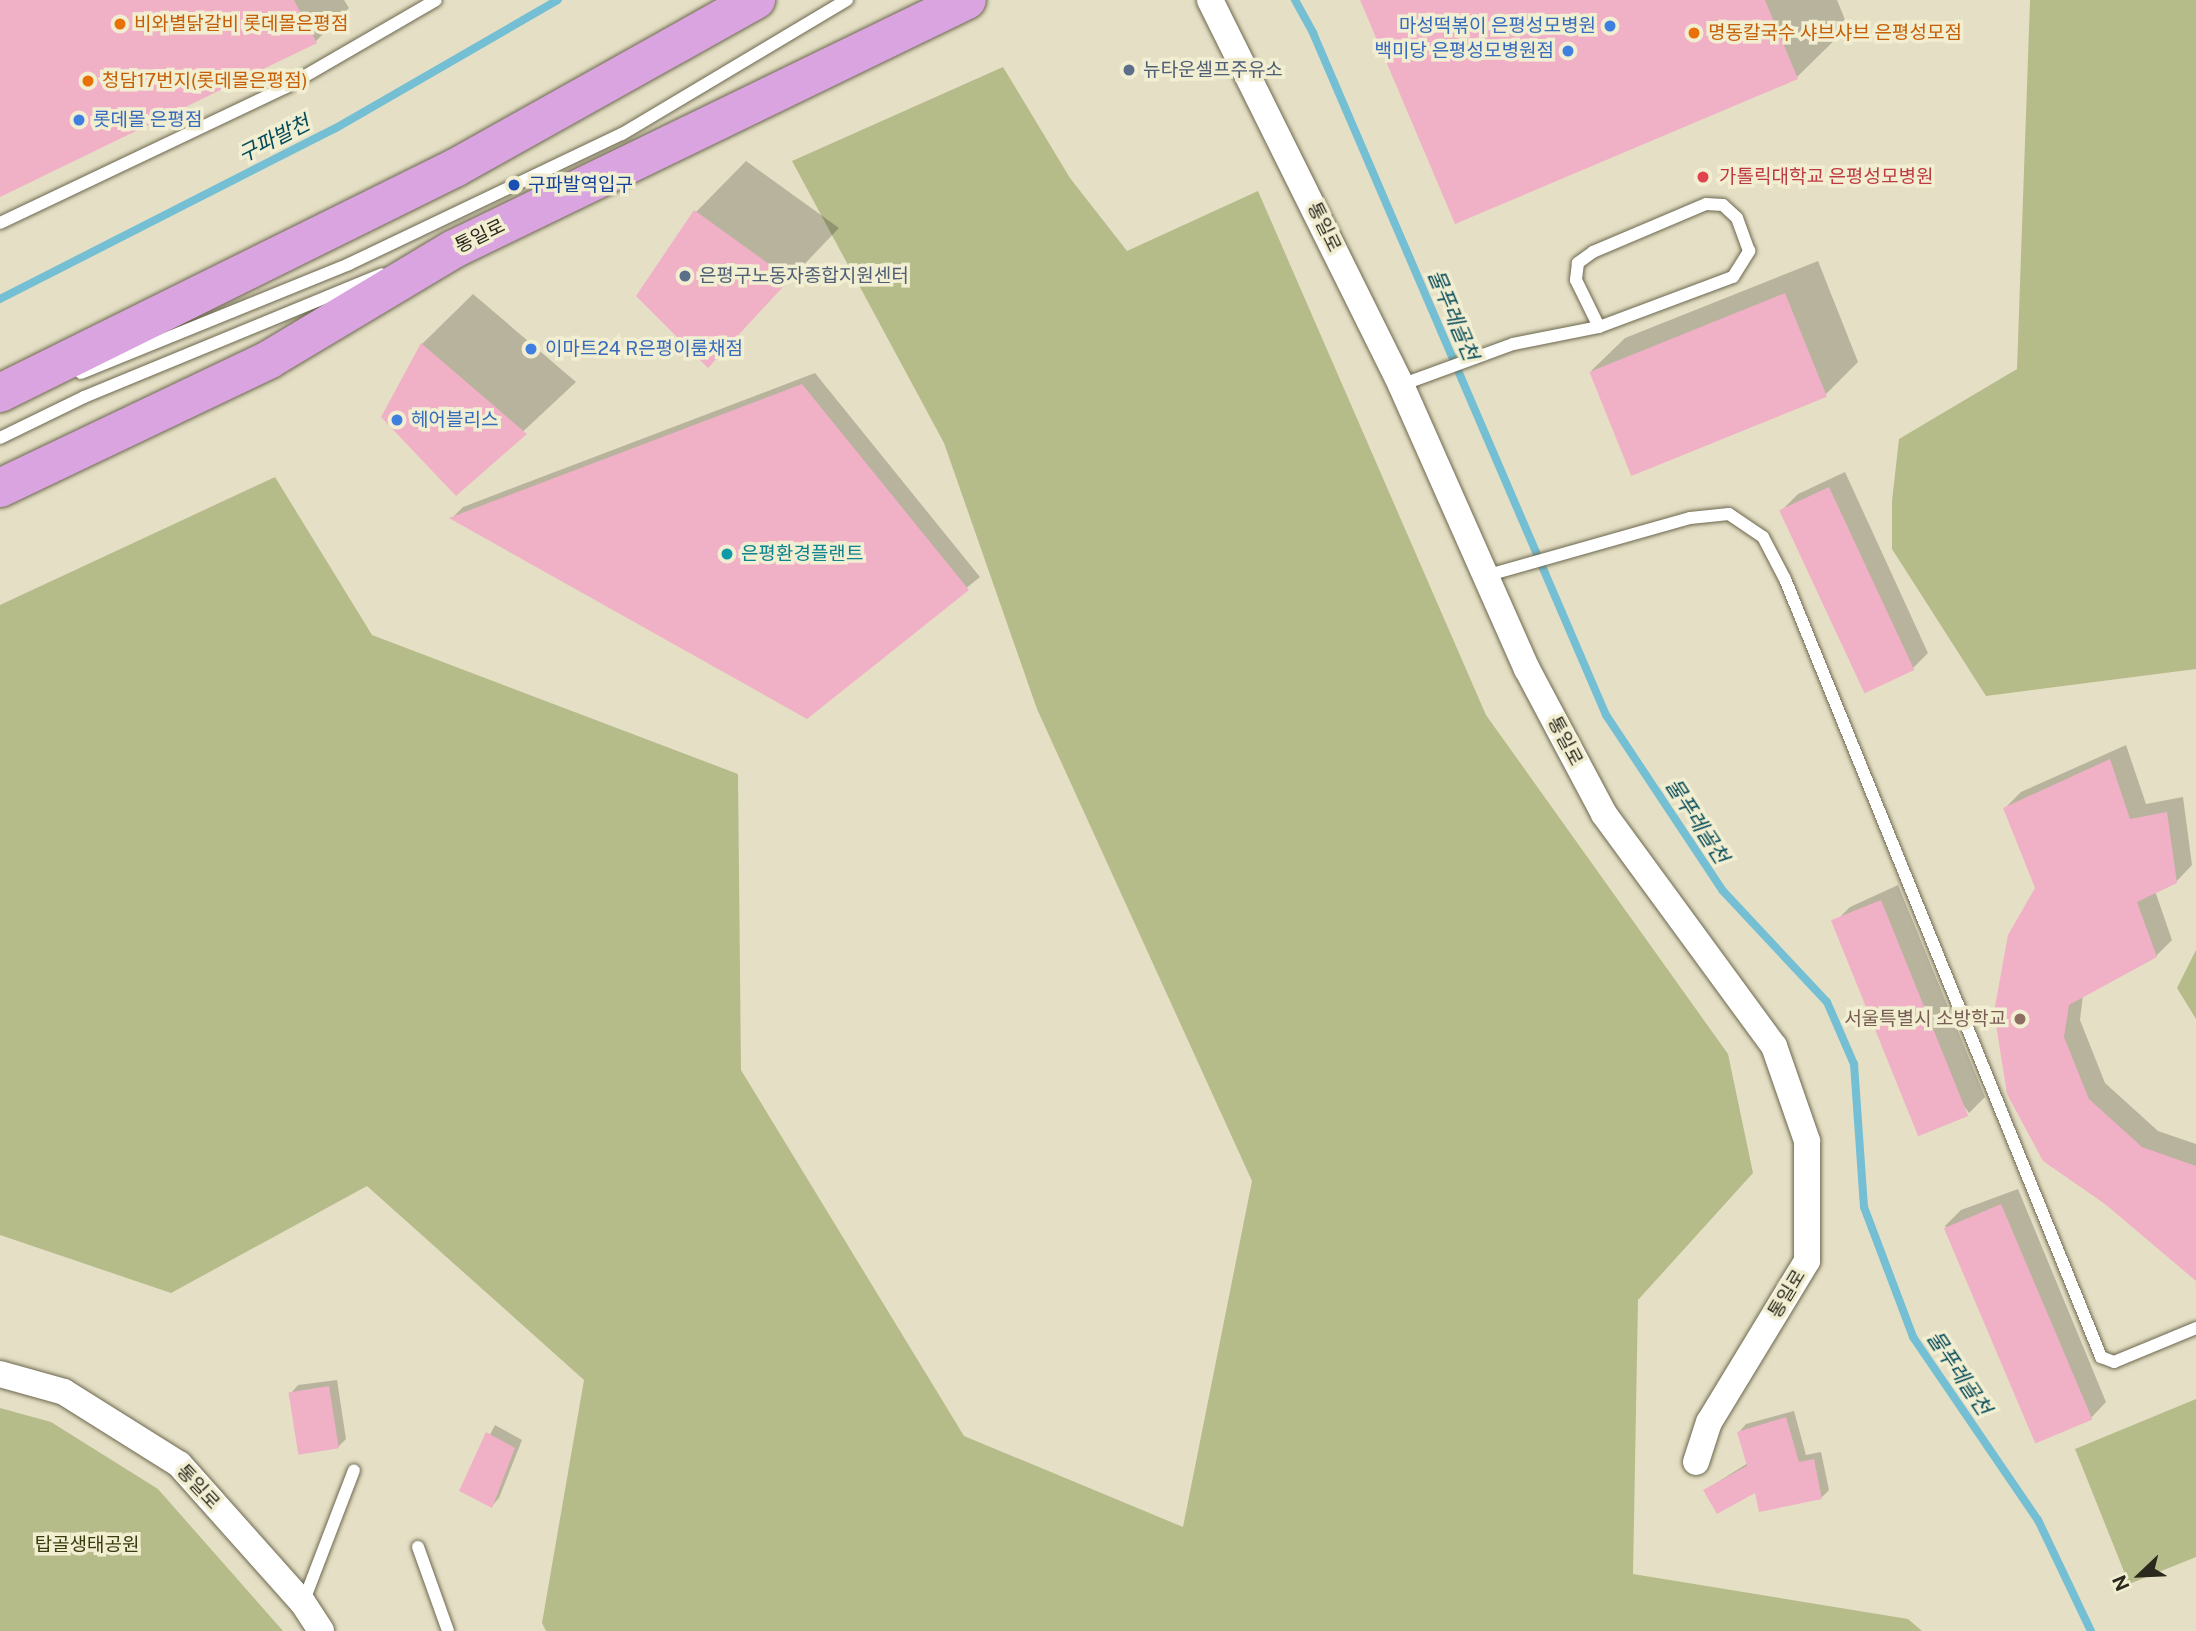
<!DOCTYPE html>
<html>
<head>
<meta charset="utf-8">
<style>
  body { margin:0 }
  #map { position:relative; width:2196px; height:1631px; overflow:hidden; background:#e5e0c5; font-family:"Public Sans","Noto Sans KR",sans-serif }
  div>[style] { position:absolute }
  .green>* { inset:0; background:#b6bb8a }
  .shadow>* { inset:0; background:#0003 }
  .stream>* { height:8px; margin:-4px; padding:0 4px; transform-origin:4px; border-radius:4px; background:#74bfd3 }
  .building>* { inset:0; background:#f0b0c6; transform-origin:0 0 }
  .roads { filter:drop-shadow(0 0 2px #6c674f) drop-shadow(0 0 2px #6c674f) }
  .service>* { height:12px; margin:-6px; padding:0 6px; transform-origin:6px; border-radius:6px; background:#fff }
  .minor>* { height:26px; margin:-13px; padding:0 13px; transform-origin:13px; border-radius:13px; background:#fff }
  .primary>* { height:38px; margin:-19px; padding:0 19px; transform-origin:19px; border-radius:19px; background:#d9a4e0 }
  .dots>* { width:19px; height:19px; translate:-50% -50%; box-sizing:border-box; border:4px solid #f2eed2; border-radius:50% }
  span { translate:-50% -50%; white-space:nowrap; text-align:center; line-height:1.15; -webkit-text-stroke:7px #f2eed2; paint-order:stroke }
  .food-label { font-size:19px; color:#c56008 }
  .left { translate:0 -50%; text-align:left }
  .shop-label { font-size:19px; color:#366cbe }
  .right { translate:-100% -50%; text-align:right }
  .service-label { font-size:19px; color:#4e5e75 }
  .health-label { font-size:19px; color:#be3a42 }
  .transit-label { font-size:19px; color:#164399 }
  .street-label { font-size:19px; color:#2b291e }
  .culture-label { font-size:19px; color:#0d838f }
  .education-label { font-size:19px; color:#785e54 }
  .park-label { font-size:19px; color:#393c0d }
  .water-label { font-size:21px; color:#054b59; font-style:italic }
  .north { position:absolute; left:2105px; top:1540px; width:70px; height:70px; -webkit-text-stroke:5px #f2eed2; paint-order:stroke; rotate:247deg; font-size:19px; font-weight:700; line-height:28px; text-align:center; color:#2b291e }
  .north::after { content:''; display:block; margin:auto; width:24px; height:32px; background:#2b291e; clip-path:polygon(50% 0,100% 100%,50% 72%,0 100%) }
</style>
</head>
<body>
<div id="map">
  <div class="green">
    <div style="clip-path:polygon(2030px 0,2196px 0,2196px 669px,1986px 696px,1892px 549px,1892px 501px,1899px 439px,2017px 369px)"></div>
    <div style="clip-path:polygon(1003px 67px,1070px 178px,1127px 251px,1258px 191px,1486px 715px,1728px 1054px,1753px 1173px,1638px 1300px,1633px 1574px,1908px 1619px,1922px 1631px,546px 1631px,542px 1623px,584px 1380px,367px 1186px,171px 1293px,0 1235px,0 605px,275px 477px,372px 635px,738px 774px,741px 1070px,964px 1436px,1183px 1527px,1252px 1181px,1037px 709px,944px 443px,792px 161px)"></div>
    <div style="clip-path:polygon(2196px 950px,2196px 1019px,2177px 988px)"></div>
    <div style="clip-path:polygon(2196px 1399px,2196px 1557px,2129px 1584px,2075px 1449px)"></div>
    <div style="clip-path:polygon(0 1408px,51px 1422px,158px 1489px,283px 1631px,0 1631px)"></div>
  </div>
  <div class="shadow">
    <div style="clip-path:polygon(0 0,344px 0,349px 8px,315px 42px,0 195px)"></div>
    <div style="clip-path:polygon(1362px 0,1837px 0,1848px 27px,1797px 77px)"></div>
    <div style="clip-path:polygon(746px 161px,839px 228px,708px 365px,696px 212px)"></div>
    <div style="clip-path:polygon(1818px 261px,1858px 362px,1825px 395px,1591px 371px,1625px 338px)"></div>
    <div style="clip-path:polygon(473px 294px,576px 382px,456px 494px,384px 416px,422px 344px)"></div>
    <div style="clip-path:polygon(815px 373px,980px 577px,807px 717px,452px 518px,463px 507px)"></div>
    <div style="clip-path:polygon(1845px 472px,1928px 653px,1912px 669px,1864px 691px,1782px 510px,1798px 494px)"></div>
    <div style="clip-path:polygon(2126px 745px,2146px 804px,2183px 797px,2192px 865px,2176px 882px,2155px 891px,2172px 940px,2156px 956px,2083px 995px,2080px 1020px,2105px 1083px,2158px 1131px,2196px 1144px,2196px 1269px,2045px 1160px,2037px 888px,2005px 808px,2021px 792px)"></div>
    <div style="clip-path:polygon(1898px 885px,1985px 1097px,1969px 1113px,1834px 923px,1850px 907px)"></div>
    <div style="clip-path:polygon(2018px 1189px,2106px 1402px,2090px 1419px,1945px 1226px,1961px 1210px)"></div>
    <div style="clip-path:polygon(337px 1380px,346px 1439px,338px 1447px,291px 1393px,298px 1385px)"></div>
    <div style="clip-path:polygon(1794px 1411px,1806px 1455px,1821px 1452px,1829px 1490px,1822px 1497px,1705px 1490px,1748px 1463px,1739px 1432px,1746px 1424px)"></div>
    <div style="clip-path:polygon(495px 1425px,522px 1440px,499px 1498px,492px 1506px,461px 1491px)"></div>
  </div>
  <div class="stream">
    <div style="left:1295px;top:0;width:38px;rotate:61deg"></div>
    <div style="left:1313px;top:33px;width:742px;rotate:66.75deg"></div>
    <div style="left:1606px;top:715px;width:211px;rotate:56.4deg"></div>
    <div style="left:1723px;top:891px;width:152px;rotate:46.9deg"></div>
    <div style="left:1827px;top:1002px;width:68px;rotate:66.5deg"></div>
    <div style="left:1854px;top:1064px;width:143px;rotate:86deg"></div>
    <div style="left:1864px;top:1207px;width:139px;rotate:69.3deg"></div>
    <div style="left:1913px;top:1337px;width:222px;rotate:55.7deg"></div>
    <div style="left:2038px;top:1520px;width:123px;rotate:64.5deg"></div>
    <div style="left:0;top:299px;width:377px;rotate:-27deg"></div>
    <div style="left:336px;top:128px;width:256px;rotate:-30deg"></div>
  </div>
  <div class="building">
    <div style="clip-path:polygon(0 0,294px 0,317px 43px,0 197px)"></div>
    <div style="clip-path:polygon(1360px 0,1765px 0,1798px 79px,1455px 224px)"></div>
    <div style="clip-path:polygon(694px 210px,790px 279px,708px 368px,636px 296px)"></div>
    <div style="left:1785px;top:293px;width:112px;height:211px;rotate:68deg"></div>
    <div style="clip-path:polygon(421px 343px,527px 434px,456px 496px,381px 417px)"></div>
    <div style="clip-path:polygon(802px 384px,969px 590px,807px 719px,449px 518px)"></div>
    <div style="left:1829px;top:487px;width:202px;height:55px;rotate:65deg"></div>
    <div style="clip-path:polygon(2110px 759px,2130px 819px,2167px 812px,2177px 883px,2137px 902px,2157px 957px,2069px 1005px,2064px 1037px,2089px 1099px,2142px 1147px,2196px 1166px,2196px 1281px,2105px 1204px,2043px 1161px,2007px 1094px,1994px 1012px,2008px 935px,2035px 888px,2003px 808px)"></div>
    <div style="left:1881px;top:900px;width:233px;height:54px;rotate:68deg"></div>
    <div style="left:2001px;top:1204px;width:234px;height:62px;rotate:67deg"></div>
    <div style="left:329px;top:1386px;width:63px;height:41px;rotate:81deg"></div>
    <div style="clip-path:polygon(1786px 1417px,1799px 1462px,1814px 1459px,1822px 1499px,1759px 1512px,1755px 1493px,1717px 1514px,1703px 1490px,1747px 1466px,1737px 1432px)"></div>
    <div style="clip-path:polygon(486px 1432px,515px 1448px,492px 1508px,459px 1491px)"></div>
  </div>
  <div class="roads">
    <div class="service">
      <div style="left:0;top:223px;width:317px;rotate:-25.4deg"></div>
      <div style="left:286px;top:87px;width:173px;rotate:-30.1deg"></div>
      <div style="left:81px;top:373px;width:289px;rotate:-22.1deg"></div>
      <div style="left:349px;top:264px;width:302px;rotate:-25.5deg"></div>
      <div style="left:622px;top:134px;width:262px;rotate:-30.8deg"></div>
      <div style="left:1401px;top:385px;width:119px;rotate:-20.1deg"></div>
      <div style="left:1513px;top:344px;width:88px;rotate:-11.2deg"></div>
      <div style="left:1599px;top:327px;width:143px;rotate:-20.5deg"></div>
      <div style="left:1733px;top:277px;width:31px;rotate:-58deg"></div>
      <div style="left:1749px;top:251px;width:35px;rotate:-110deg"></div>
      <div style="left:1737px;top:218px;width:19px;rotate:-137deg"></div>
      <div style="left:1723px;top:205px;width:17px;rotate:-177deg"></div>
      <div style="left:1706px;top:204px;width:123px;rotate:157deg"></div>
      <div style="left:1593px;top:252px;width:19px;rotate:144deg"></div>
      <div style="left:1578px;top:263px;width:17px;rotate:97deg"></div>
      <div style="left:1576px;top:280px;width:52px;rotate:63.9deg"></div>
      <div style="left:0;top:438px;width:93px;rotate:-26deg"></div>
      <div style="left:84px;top:397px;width:322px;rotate:-22.4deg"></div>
      <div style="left:1485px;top:576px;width:213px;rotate:-15.8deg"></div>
      <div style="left:1690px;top:518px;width:39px;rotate:-6deg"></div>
      <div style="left:1729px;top:514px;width:41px;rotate:34.1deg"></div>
      <div style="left:1763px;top:537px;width:47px;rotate:62.4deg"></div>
      <div style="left:1785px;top:579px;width:840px;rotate:67.89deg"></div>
      <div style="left:2101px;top:1357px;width:14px;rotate:21deg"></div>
      <div style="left:2114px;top:1362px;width:89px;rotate:-22.5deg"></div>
      <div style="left:418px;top:1547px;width:89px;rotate:70.3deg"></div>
      <div style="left:303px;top:1603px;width:142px;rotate:-69deg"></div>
    </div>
    <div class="minor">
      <div style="left:1210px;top:0;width:430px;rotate:63.6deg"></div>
      <div style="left:1401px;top:385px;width:311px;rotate:66.1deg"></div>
      <div style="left:1527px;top:669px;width:164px;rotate:62deg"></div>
      <div style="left:1604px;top:814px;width:288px;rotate:53.8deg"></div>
      <div style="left:1774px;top:1046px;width:101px;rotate:70.8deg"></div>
      <div style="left:1807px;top:1141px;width:120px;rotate:90deg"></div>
      <div style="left:1807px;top:1261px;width:188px;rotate:121.3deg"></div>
      <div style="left:1709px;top:1422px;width:42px;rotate:108deg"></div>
      <div style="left:0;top:1374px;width:66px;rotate:15.7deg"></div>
      <div style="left:64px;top:1392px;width:136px;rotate:32.1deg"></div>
      <div style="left:179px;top:1464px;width:186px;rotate:48.3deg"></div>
      <div style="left:303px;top:1603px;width:33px;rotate:57deg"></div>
    </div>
    <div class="primary">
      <div style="left:0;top:393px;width:508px;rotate:-26.31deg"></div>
      <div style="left:455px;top:168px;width:345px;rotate:-29.2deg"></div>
      <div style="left:0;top:488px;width:299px;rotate:-25.5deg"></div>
      <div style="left:270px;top:359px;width:214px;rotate:-30.9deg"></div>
      <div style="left:454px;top:249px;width:570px;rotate:-25.89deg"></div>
    </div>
  </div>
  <div class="dots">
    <div style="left:120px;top:24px;background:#e8710a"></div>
    <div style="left:1610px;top:26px;background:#3f7fe0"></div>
    <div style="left:1694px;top:33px;background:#e8710a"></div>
    <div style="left:1568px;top:51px;background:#3f7fe0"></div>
    <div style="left:1129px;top:70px;background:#5c6f8a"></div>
    <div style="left:88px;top:81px;background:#e8710a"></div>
    <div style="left:79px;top:120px;background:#3f7fe0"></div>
    <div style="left:1703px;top:177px;background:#e0444e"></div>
    <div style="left:514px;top:185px;background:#1a4fb4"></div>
    <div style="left:685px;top:276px;background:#5c6f8a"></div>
    <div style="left:531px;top:349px;background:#3f7fe0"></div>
    <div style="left:397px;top:420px;background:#3f7fe0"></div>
    <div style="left:727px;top:554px;background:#0f9aa8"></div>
    <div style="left:2020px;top:1019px;background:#8d6e63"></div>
  </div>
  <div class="food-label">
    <span class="left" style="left:134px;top:24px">비와별닭갈비 롯데몰은평점</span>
    <span class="left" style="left:1708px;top:33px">명동칼국수 샤브샤브 은평성모점</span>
    <span class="left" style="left:102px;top:81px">청담17번지(롯데몰은평점)</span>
  </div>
  <div class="shop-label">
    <span class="right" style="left:1596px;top:26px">마성떡볶이 은평성모병원</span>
    <span class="right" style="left:1554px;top:51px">백미당 은평성모병원점</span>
    <span class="left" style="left:93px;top:120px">롯데몰 은평점</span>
    <span class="left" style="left:545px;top:349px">이마트24 R은평이룸채점</span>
    <span class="left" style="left:411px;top:420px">헤어블리스</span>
  </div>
  <div class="service-label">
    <span class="left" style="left:1143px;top:70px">뉴타운셀프주유소</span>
    <span class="left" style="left:699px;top:276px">은평구노동자종합지원센터</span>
  </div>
  <div class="health-label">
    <span class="left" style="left:1719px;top:177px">가톨릭대학교 은평성모병원</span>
  </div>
  <div class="transit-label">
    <span class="left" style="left:528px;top:185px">구파발역입구</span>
  </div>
  <div class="street-label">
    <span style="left:1324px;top:227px;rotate:64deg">통일로</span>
    <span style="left:480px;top:236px;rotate:-26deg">통일로</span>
    <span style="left:1565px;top:741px;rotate:62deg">통일로</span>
    <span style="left:1787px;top:1294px;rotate:-59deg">통일로</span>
    <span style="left:198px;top:1487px;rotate:47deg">통일로</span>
  </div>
  <div class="culture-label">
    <span class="left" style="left:741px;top:554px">은평환경플랜트</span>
  </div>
  <div class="education-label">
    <span class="right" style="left:2006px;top:1019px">서울특별시 소방학교</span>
  </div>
  <div class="park-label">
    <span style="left:87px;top:1545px">탑골생태공원</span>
  </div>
  <div class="water-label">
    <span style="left:274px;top:139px;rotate:-27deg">구파발천</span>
    <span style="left:1453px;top:315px;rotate:67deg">물푸레골천</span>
    <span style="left:1697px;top:821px;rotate:57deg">물푸레골천</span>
    <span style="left:1959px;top:1373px;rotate:56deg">물푸레골천</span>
  </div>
  <div class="north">N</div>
</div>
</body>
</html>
